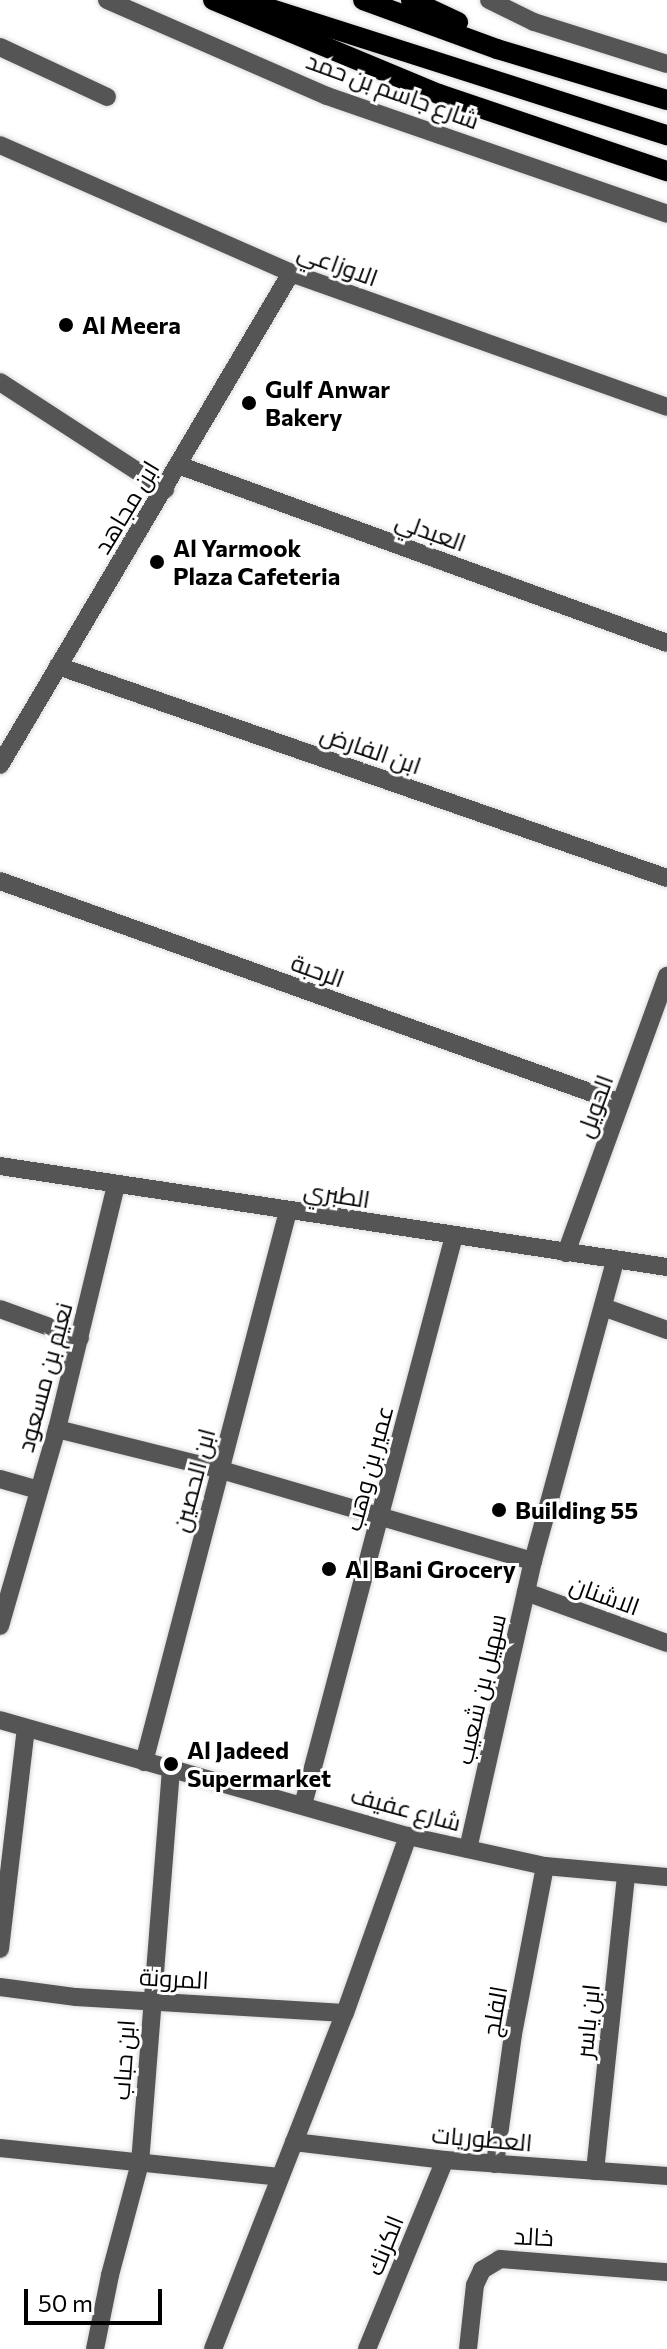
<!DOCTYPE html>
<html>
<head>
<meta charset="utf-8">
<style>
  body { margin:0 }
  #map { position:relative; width:667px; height:2349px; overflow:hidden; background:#fff; font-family:Commissioner,Cairo,sans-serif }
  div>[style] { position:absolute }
  .roads { filter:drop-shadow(0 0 2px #dbdbdb) drop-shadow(0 0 2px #dbdbdb) }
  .minor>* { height:18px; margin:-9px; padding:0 9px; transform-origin:9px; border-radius:9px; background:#555 }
  .major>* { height:20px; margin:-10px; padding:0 10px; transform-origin:10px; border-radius:10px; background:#000 }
  .dots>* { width:22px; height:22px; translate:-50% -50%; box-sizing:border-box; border:4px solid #fff; border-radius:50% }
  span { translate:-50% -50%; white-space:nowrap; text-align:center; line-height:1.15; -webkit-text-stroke:6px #fff; paint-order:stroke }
  .street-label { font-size:24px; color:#000 }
  .poi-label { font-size:24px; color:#000; font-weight:700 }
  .left { translate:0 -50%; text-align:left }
  .scale { position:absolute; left:24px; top:2289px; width:138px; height:36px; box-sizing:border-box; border:4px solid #000; border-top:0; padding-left:10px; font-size:24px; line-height:28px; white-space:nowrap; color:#000; -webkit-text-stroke:6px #fff; paint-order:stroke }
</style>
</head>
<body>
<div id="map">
  <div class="roads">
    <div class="minor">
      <div style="left:107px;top:0;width:240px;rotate:23.6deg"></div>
      <div style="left:327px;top:96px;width:360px;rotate:19.1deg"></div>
      <div style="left:489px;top:0;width:50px;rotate:26.1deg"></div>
      <div style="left:534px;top:22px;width:139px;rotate:17.5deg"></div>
      <div style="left:0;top:47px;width:118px;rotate:25deg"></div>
      <div style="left:0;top:145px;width:318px;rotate:23.7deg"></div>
      <div style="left:291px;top:273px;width:399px;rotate:19.6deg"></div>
      <div style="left:0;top:382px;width:197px;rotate:33deg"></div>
      <div style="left:178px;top:465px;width:520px;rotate:20deg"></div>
      <div style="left:58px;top:666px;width:645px;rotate:19.19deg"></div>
      <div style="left:0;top:765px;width:572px;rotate:-59.4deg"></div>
      <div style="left:0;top:881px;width:659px;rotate:19.7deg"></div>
      <div style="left:0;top:1166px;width:675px;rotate:8.61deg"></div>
      <div style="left:566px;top:1253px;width:295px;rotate:-70deg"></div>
      <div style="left:603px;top:1307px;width:68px;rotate:19.8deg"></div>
      <div style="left:0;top:1309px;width:85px;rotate:19.9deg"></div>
      <div style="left:57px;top:1429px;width:169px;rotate:14deg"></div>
      <div style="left:221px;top:1470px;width:325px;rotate:16.3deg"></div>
      <div style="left:0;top:1479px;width:40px;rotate:16deg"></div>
      <div style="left:526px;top:1592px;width:150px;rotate:19.9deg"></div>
      <div style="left:0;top:1626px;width:205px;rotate:-73.9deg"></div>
      <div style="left:57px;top:1429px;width:251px;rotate:-76.4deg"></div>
      <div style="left:0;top:1720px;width:424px;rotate:15.9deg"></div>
      <div style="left:408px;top:1836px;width:140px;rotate:12.4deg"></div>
      <div style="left:545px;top:1866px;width:122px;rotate:5.2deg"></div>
      <div style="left:144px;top:1762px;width:570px;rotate:-75.35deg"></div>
      <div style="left:303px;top:1805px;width:589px;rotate:-75.14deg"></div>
      <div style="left:468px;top:1849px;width:295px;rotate:-77.3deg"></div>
      <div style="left:533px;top:1561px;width:311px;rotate:-74.7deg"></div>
      <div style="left:0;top:1949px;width:222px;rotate:-83.3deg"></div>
      <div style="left:0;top:1987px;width:77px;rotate:7.5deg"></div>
      <div style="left:76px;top:1997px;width:269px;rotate:3.4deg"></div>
      <div style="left:294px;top:2142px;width:152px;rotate:6.8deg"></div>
      <div style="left:445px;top:2160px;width:223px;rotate:4.1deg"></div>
      <div style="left:0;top:2148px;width:281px;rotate:5.9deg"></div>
      <div style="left:495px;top:2164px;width:131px;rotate:-82.1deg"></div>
      <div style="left:513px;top:2034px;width:171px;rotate:-79.2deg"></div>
      <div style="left:595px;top:2171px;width:298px;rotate:-84deg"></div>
      <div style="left:95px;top:2349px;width:76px;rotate:-78.5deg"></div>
      <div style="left:110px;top:2275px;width:116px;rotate:-75deg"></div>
      <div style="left:140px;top:2163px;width:395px;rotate:-85.5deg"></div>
      <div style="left:213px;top:2349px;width:361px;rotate:-68.6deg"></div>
      <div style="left:345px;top:2013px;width:188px;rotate:-70.4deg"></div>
      <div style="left:367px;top:2349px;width:204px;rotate:-67.6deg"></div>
      <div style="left:468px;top:2349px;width:64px;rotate:-83.8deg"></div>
      <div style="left:475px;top:2285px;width:17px;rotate:-65deg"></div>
      <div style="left:482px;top:2270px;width:21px;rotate:-31deg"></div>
      <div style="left:500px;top:2259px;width:168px;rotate:4.5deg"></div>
    </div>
    <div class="major">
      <div style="left:213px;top:0;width:245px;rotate:22.6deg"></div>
      <div style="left:439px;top:94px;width:241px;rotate:18.7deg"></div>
      <div style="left:243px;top:0;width:445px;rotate:17.7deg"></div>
      <div style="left:363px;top:0;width:143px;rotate:20.1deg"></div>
      <div style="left:497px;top:49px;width:177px;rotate:16.7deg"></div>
      <div style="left:411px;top:0;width:52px;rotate:25.1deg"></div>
    </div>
  </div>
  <div class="dots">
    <div style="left:66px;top:325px;background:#000"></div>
    <div style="left:249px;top:403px;background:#000"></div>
    <div style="left:157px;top:562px;background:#000"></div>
    <div style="left:499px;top:1510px;background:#000"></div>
    <div style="left:329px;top:1569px;background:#000"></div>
    <div style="left:171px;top:1764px;background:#000"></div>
  </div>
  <div class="street-label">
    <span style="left:393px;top:90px;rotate:20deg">شارع جاسم بن حمد</span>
    <span style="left:338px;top:264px;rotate:20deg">الاوزاعي</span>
    <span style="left:126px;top:507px;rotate:-59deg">ابن مجاهد</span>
    <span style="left:431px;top:531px;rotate:20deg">العبدلي</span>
    <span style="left:371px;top:749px;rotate:19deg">ابن الفارض</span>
    <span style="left:318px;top:970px;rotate:20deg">الرحبة</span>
    <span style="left:594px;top:1106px;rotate:-70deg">الحويل</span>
    <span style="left:337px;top:1194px;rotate:9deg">الطبري</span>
    <span style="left:44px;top:1377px;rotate:-75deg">نعيم بن مسعود</span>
    <span style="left:368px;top:1468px;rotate:-75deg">عمير بن وهب</span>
    <span style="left:193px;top:1480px;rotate:-75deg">ابن الحصين</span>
    <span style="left:605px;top:1595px;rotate:20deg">الاشنان</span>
    <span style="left:480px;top:1689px;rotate:-77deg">سهيل بن شعيب</span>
    <span style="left:406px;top:1808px;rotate:15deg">شارع عفيف</span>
    <span style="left:174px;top:1978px;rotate:3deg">المرونة</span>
    <span style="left:494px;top:2011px;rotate:-80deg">الفلج</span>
    <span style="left:587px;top:2021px;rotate:-84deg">ابن ياسر</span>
    <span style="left:123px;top:2060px;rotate:-86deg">ابن حباب</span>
    <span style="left:482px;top:2138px;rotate:5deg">العطوريات</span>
    <span style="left:534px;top:2236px;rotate:3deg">خالد</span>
    <span style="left:384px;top:2245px;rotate:-68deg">الكرنك</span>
  </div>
  <div class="poi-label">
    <span class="left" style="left:82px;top:325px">Al Meera</span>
    <span class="left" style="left:265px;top:403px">Gulf Anwar<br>Bakery</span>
    <span class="left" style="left:173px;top:562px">Al Yarmook<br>Plaza Cafeteria</span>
    <span class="left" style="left:515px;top:1510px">Building 55</span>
    <span class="left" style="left:345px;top:1569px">Al Bani Grocery</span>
    <span class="left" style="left:187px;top:1764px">Al Jadeed<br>Supermarket</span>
  </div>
  <div class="scale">50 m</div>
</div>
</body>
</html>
